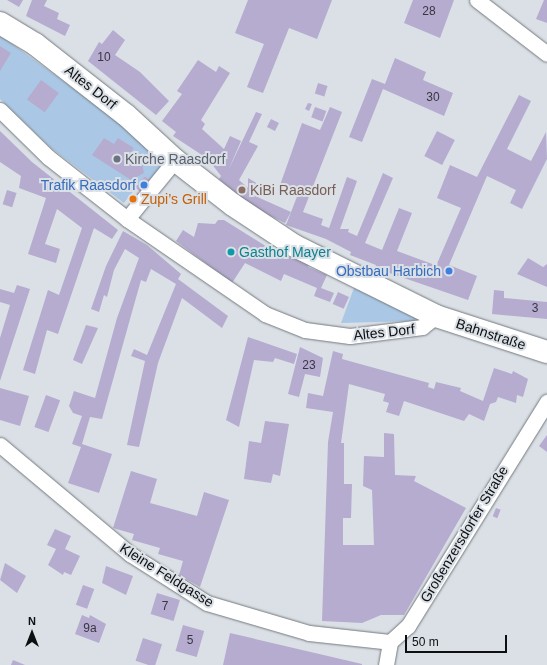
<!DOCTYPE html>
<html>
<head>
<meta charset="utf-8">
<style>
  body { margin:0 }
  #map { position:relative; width:547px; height:665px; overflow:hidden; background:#dae0e6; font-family:Helvetica,sans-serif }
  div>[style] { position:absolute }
  .green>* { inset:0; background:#aac8e5 }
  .building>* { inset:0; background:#b5acd0; transform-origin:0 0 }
  .roads { filter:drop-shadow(0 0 1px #74797e) drop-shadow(0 0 1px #74797e) }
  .minor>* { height:15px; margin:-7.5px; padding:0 7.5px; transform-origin:7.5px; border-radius:7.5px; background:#fff }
  .secondary>* { height:22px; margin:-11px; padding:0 11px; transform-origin:11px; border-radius:11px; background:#fff }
  .dots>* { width:11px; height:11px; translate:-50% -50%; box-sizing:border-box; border:2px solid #dae0e6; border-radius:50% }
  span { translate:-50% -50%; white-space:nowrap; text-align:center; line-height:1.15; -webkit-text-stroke:4px #dae0e6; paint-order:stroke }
  .number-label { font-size:12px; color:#373641 }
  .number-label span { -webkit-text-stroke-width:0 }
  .street-label { font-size:14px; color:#0d0f11 }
  .worship-label { font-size:14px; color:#5b616d }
  .left { translate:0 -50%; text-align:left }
  .shop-label { font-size:14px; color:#366cbe }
  .right { translate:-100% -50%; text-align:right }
  .education-label { font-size:14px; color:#785e54 }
  .food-label { font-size:14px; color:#c56008 }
  .culture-label { font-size:14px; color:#0d838f }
  .north { position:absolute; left:12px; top:613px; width:40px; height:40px; -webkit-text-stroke:3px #dae0e6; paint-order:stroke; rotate:0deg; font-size:11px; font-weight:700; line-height:16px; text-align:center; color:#0d0f11 }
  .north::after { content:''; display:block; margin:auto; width:14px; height:18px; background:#0d0f11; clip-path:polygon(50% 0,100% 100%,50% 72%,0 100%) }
  .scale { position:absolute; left:405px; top:635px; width:102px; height:18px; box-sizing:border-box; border:2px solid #0d0f11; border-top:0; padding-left:5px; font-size:12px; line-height:14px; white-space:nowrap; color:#0d0f11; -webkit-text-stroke:3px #dae0e6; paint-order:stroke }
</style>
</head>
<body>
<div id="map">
  <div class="green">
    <div style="clip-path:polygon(0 35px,121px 123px,165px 163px,152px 182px,145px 176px,124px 203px,51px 148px,0 99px)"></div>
    <div style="clip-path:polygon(355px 285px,417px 315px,414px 321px,341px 323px)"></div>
  </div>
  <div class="building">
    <div style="clip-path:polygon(7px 0,23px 0,19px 7px)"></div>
    <div style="clip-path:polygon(32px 0,47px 0,44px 6px,59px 13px,57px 19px,70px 25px,65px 36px,26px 16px)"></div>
    <div style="clip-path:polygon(248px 0,332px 0,317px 39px,289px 28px,263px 93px,247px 87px,264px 44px,235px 33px)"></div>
    <div style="clip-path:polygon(413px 0,454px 0,440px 38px,404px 23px)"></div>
    <div style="clip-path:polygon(544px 0,547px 0,547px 23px,536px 19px)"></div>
    <div style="clip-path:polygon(113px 30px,125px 40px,115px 55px,140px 72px,169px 101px,156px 115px,88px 61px,99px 42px,102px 44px)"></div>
    <div style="clip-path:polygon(0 46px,11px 53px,0 71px)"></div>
    <div style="clip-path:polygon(395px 58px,426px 72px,423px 80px,453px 93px,444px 116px,383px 89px,362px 142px,349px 137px,372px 79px,385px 84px)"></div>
    <div style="clip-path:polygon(198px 60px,216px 72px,219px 66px,230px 73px,201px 120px,205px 124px,202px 129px,224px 149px,230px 136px,241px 141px,228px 171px,256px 112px,262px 114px,249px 142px,258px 146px,239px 180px,248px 188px,248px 178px,258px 184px,253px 195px,291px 212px,285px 223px,250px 206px,219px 179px,221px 176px,208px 159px,173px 136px,176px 132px,162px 121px,182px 94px,177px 91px)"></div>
    <div style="left:41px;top:80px;width:22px;height:24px;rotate:36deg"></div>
    <div style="left:318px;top:83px;width:10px;height:11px;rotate:17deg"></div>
    <div style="clip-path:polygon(519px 95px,531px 101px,507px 149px,531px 161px,546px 132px,547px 159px,522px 209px,510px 203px,516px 190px,487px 176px,449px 265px,477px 276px,468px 300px,375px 268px,376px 265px,350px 255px,351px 252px,326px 239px,286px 225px,298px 194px,279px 188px,302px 123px,320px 130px,330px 107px,342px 112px,303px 212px,323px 219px,321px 225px,329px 228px,347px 177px,357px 181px,340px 229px,349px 229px,348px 232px,357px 236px,383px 173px,393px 178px,365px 243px,382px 250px,399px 208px,412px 213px,397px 251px,435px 265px,433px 273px,461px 208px,437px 198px,450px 165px,477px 177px)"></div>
    <div style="clip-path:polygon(308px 103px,312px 104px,309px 111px,305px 109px)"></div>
    <div style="left:315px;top:107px;width:12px;height:11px;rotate:20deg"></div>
    <div style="left:271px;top:119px;width:9px;height:9px;rotate:27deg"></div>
    <div style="clip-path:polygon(0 131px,32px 162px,118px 230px,112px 239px,94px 228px,58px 334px,47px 330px,35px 374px,23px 370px,48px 290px,59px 295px,82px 228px,57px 209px,45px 244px,60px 249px,56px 263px,28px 254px,46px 198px,19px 188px,21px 176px,0 162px)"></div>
    <div style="left:437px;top:131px;width:20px;height:28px;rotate:27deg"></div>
    <div style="clip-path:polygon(104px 138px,114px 144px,118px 138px,134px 148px,129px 154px,142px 163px,144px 173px,131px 180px,92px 155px)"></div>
    <div style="left:145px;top:176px;width:9px;height:15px;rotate:41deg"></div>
    <div style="left:7px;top:190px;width:10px;height:15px;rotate:17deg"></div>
    <div style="clip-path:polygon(218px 220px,224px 220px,277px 253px,309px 264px,308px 267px,327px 275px,321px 288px,334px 293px,330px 302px,314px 296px,317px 288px,284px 274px,281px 281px,245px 263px,232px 283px,176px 241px,183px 230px,194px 237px,198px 223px,215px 224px)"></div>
    <div style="clip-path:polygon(123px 231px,147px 245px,181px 274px,178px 279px,228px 316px,222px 328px,182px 298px,158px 363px,139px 447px,127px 445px,145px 361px,131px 356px,134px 349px,147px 355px,176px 284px,151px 269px,146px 282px,141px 280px,102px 419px,90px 417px,82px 444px,112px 454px,99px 493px,68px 483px,81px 447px,72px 444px,82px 416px,73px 413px,69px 406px,74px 391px,95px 398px,117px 318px,139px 258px,125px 249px,114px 270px,107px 297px,104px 295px,99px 312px,91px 309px,106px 266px)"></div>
    <div style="clip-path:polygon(528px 258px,543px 267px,547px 264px,547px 287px,517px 274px)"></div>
    <div style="clip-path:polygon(17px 285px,30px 289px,0 381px,0 338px,10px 305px,0 302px,0 289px,14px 293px)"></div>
    <div style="clip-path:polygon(494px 290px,504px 291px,504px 298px,547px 302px,547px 319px,492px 314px)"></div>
    <div style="left:338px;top:292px;width:12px;height:13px;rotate:24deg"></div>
    <div style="clip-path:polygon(86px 325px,98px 328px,82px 364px,73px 360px)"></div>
    <div style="clip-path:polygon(248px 337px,297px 354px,294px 364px,275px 358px,273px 362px,254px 360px,239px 427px,226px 420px)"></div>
    <div style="clip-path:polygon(300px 347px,323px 358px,320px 377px,305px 374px,299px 397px,288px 394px)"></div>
    <div style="clip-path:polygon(333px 351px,343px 354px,342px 359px,429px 383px,428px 387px,434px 389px,436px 382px,461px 388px,460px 391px,483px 401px,494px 368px,512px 374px,513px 371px,528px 379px,523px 397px,517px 395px,516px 403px,498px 397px,496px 402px,490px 404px,484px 421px,469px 414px,464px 421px,404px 401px,399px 416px,386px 412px,389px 403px,383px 401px,385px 394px,349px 384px,341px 443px,344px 443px,344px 484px,352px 484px,351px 518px,343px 518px,343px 545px,380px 545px,374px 545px,372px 490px,363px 486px,364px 456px,384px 457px,384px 433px,394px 434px,395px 475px,416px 476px,414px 481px,466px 508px,404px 615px,381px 615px,362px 623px,322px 621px,328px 442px,333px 412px,306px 408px,308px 393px,323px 396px)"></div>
    <div style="clip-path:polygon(0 388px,29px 396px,20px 426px,0 420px)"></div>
    <div style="left:46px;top:395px;width:15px;height:34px;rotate:20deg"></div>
    <div style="clip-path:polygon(265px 421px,289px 424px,280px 476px,273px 474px,271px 483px,244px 479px,249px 441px,261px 443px)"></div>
    <div style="clip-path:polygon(547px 435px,547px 452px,539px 446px)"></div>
    <div style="clip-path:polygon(131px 471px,157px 479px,150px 503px,172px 509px,197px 516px,204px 492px,229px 500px,200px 587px,179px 575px,183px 561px,158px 554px,160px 548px,132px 540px,134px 534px,113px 528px)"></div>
    <div style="left:496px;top:508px;width:5px;height:9px;rotate:22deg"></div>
    <div style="clip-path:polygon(55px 529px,71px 536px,65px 549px,80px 556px,71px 575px,64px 572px,63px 575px,48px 565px,56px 549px,47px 545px)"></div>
    <div style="clip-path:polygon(5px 563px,26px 576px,17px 593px,0 580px)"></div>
    <div style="clip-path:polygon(106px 566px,133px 576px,126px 595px,102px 583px)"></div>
    <div style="left:83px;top:585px;width:12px;height:21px;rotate:20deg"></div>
    <div style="left:157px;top:593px;width:24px;height:22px;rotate:17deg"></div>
    <div style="clip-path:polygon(82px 615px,89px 618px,90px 615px,106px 624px,99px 643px,75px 634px)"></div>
    <div style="left:183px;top:625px;width:22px;height:27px;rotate:16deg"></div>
    <div style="clip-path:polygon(230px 633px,362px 664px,362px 665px,223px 665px)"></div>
    <div style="left:143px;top:638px;width:20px;height:24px;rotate:18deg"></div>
    <div style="clip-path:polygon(13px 660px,25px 665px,11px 665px)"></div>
  </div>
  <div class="roads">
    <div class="minor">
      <div style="left:477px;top:0;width:88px;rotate:37.6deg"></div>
      <div style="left:0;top:110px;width:67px;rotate:44.4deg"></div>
      <div style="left:48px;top:157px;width:100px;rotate:38.1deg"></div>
      <div style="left:127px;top:219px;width:168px;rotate:34.5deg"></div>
      <div style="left:265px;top:314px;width:43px;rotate:21.8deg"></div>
      <div style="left:305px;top:330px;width:45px;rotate:7.6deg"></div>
      <div style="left:350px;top:336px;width:73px;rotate:-7.1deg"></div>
      <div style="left:422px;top:327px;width:18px;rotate:-38deg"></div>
      <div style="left:127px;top:219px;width:76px;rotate:-50.9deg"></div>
      <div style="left:0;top:445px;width:170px;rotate:40deg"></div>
      <div style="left:130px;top:554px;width:91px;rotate:32.5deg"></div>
      <div style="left:207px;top:603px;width:106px;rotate:16.4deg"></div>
      <div style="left:309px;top:633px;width:81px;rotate:6.3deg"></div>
      <div style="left:386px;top:665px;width:23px;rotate:-80deg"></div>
      <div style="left:390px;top:642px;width:24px;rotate:-42deg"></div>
      <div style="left:408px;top:626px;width:264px;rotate:-58.2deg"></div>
    </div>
    <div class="secondary">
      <div style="left:0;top:23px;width:41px;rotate:31deg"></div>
      <div style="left:35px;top:44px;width:115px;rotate:38deg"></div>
      <div style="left:126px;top:115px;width:67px;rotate:42.6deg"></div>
      <div style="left:175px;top:160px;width:73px;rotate:37.8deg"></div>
      <div style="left:233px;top:205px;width:74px;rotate:33.5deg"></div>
      <div style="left:295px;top:246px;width:157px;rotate:26.4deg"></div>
      <div style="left:436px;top:316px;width:117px;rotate:18deg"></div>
    </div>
  </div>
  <div class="dots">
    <div style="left:117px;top:159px;background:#6b7280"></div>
    <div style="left:144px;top:185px;background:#3f7fe0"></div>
    <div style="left:242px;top:190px;background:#8d6e63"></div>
    <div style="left:133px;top:199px;background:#e8710a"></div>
    <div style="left:231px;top:252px;background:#0f9aa8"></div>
    <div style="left:449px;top:271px;background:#3f7fe0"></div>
  </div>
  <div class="number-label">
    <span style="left:429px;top:12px">28</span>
    <span style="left:104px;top:58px">10</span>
    <span style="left:433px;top:98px">30</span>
    <span style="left:535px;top:309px">3</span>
    <span style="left:309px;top:366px">23</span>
    <span style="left:165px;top:607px">7</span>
    <span style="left:90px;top:629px">9a</span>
    <span style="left:190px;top:641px">5</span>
  </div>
  <div class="street-label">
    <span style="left:91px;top:87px;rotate:38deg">Altes Dorf</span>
    <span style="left:384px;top:332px;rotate:-6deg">Altes Dorf</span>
    <span style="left:491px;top:334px;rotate:18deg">Bahnstraße</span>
    <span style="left:464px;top:534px;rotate:-59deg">Großenzersdorfer Straße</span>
    <span style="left:167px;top:575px;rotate:32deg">Kleine Feldgasse</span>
  </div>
  <div class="worship-label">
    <span class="left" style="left:125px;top:159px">Kirche Raasdorf</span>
  </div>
  <div class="shop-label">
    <span class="right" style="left:136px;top:185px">Trafik Raasdorf</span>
    <span class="right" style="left:441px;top:271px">Obstbau Harbich</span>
  </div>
  <div class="education-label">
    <span class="left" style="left:250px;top:190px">KiBi Raasdorf</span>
  </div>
  <div class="food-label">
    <span class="left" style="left:141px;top:199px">Zupi’s Grill</span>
  </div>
  <div class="culture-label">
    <span class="left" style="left:239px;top:252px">Gasthof Mayer</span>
  </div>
  <div class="north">N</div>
  <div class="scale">50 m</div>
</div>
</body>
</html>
